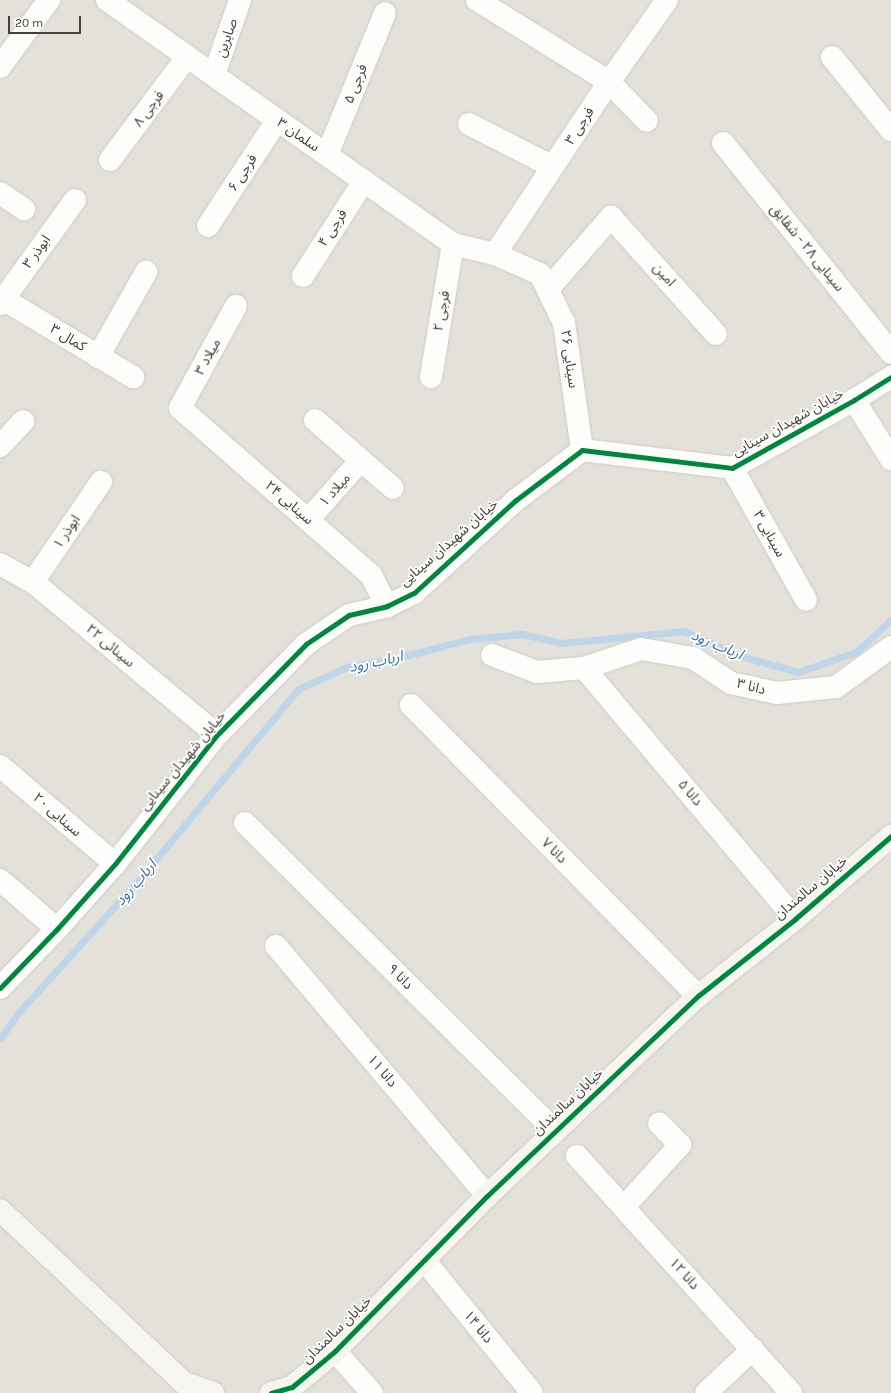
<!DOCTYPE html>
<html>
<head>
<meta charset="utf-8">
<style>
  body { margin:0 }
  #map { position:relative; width:891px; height:1393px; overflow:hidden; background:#f0efea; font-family:Karla,"Noto Sans Arabic",sans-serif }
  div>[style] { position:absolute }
  .residential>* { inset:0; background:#e3e1d9; transform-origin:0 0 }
  .stream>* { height:7px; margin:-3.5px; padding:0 3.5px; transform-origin:3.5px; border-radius:3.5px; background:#bfd5e9 }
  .roads { filter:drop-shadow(0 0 1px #ceccc8) drop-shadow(0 0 1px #ceccc8) }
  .street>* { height:22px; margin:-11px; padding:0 11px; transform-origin:11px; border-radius:11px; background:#fdfdfc }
  .secondary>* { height:22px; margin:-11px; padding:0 11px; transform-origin:11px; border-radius:11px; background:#f6f5ef }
  .cycleway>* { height:5px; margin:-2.5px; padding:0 2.5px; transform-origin:2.5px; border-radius:2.5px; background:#00873e }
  span { translate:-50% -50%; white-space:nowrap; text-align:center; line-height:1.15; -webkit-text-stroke:3.5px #fff; paint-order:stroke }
  .street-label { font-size:14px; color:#454137 }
  .water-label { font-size:15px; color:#3b70a6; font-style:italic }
  .scale { position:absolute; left:8px; top:16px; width:73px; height:18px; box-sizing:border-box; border:2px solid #454137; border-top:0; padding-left:5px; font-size:12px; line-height:14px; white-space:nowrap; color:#454137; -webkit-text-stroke:3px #fff; paint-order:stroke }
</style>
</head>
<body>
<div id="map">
  <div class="residential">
    <div style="left:0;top:0;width:891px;height:1393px"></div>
  </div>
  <div class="stream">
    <div style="left:0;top:1039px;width:33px;rotate:-55deg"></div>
    <div style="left:19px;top:1012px;width:174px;rotate:-47.8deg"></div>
    <div style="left:136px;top:883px;width:253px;rotate:-50.1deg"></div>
    <div style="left:298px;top:689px;width:54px;rotate:-24.2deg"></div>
    <div style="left:347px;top:667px;width:51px;rotate:-10.2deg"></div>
    <div style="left:397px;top:658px;width:75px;rotate:-14.6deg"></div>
    <div style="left:470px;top:639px;width:52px;rotate:-5.5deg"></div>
    <div style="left:522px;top:634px;width:41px;rotate:12.7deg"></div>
    <div style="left:562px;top:643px;width:123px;rotate:-5.6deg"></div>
    <div style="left:684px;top:631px;width:61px;rotate:24.1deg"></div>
    <div style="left:740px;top:656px;width:60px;rotate:15.4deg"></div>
    <div style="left:798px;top:672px;width:61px;rotate:-19deg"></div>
    <div style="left:856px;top:652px;width:47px;rotate:-42.4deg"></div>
  </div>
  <div class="roads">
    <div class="street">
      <div style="left:107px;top:0;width:423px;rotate:35.2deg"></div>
      <div style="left:453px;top:244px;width:43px;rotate:13.4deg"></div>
      <div style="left:495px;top:254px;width:49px;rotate:24deg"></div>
      <div style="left:540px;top:274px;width:55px;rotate:63.9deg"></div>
      <div style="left:564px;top:323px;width:128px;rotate:81.9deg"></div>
      <div style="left:477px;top:0;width:155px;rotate:31.8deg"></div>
      <div style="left:609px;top:82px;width:54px;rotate:45.7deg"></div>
      <div style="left:832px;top:57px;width:94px;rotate:51.1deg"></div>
      <div style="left:0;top:67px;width:83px;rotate:-53.8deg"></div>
      <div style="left:214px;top:75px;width:79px;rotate:-70.9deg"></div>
      <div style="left:469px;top:124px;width:94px;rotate:27.1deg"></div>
      <div style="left:723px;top:143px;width:269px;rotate:51.3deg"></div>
      <div style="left:327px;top:155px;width:153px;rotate:-67.8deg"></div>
      <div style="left:110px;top:160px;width:129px;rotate:-53.2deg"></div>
      <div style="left:0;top:193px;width:29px;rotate:34deg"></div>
      <div style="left:208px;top:226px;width:126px;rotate:-56.9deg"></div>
      <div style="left:495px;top:254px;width:206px;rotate:-56.5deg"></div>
      <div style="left:609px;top:82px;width:100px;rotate:-54.7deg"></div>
      <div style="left:303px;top:276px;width:113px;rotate:-57.3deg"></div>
      <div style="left:548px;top:289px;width:96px;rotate:-48.8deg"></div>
      <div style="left:611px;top:217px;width:157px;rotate:48.1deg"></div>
      <div style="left:3px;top:299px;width:152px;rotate:31deg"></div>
      <div style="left:0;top:304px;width:128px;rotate:-54.2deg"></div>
      <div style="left:236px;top:306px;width:116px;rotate:118.8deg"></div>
      <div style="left:180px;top:408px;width:254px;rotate:41.2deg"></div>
      <div style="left:371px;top:575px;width:35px;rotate:63deg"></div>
      <div style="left:98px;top:357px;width:98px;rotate:-60.5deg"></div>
      <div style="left:431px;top:377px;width:135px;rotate:-80.6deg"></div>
      <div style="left:854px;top:400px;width:70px;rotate:57.9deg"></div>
      <div style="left:315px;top:420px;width:103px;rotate:41.1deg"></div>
      <div style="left:0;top:446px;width:34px;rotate:-47deg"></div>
      <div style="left:732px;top:468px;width:151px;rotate:60.7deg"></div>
      <div style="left:308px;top:520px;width:80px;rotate:-48.5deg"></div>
      <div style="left:0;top:564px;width:38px;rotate:29deg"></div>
      <div style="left:33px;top:582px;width:239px;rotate:39.7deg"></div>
      <div style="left:33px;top:582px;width:121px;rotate:-55.8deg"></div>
      <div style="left:492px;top:655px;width:48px;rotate:20.7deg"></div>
      <div style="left:537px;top:672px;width:47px;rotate:-4.9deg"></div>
      <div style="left:584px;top:668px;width:60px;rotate:-18.4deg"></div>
      <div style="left:641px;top:649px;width:53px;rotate:9.8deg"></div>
      <div style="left:693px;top:658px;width:45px;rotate:33.3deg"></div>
      <div style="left:731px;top:683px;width:47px;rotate:12.3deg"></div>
      <div style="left:777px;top:693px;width:59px;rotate:-5.8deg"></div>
      <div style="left:836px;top:687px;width:68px;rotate:-36deg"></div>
      <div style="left:584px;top:668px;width:328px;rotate:49.9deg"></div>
      <div style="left:411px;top:705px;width:409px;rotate:45.4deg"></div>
      <div style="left:0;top:766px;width:151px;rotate:40.4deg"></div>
      <div style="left:245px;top:823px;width:437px;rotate:44.8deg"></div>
      <div style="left:0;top:880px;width:75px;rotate:40.7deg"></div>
      <div style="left:276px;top:946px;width:327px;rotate:49.8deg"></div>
      <div style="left:0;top:988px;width:82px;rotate:-46deg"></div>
      <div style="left:57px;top:929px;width:87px;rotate:-48.3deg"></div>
      <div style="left:115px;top:864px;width:164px;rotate:-51.7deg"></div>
      <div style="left:217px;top:735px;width:127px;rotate:-45.6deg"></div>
      <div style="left:306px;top:644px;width:52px;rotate:-34deg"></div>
      <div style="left:349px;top:615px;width:39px;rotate:-13deg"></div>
      <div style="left:387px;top:606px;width:30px;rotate:-26deg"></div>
      <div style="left:414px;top:593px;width:138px;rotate:-42.4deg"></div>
      <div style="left:516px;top:500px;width:83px;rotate:-37.1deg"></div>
      <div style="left:582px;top:450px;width:151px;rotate:6.8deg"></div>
      <div style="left:732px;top:468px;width:140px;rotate:-29.1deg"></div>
      <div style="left:854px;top:400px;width:44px;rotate:-31.9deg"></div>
      <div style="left:577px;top:1156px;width:319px;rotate:47.9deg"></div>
      <div style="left:624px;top:1207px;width:84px;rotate:-47.9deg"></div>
      <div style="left:680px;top:1145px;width:30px;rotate:-134deg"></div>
      <div style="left:424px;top:1260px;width:171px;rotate:50.9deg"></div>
      <div style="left:335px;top:1351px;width:56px;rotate:48.6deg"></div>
      <div style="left:706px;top:1393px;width:64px;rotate:-43.1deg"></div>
    </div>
    <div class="secondary">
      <div style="left:0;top:1210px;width:253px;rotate:43.2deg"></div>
      <div style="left:184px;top:1383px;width:31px;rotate:19deg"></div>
      <div style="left:271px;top:1393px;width:22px;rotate:-16deg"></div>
      <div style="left:292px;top:1387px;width:56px;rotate:-39.9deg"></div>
      <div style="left:335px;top:1351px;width:217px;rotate:-45.6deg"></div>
      <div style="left:487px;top:1196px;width:291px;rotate:-43.5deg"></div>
      <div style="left:698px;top:996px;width:124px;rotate:-38.4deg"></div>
      <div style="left:795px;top:919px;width:127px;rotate:-40.8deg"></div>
    </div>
  </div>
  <div class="cycleway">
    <div style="left:0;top:988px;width:82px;rotate:-46deg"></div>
    <div style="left:57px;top:929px;width:87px;rotate:-48.3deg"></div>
    <div style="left:115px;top:864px;width:164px;rotate:-51.7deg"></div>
    <div style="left:217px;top:735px;width:127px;rotate:-45.6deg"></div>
    <div style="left:306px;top:644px;width:52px;rotate:-34deg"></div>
    <div style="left:349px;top:615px;width:39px;rotate:-13deg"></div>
    <div style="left:387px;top:606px;width:30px;rotate:-26deg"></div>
    <div style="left:414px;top:593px;width:138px;rotate:-42.4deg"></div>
    <div style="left:516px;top:500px;width:83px;rotate:-37.1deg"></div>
    <div style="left:582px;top:450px;width:151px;rotate:6.8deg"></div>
    <div style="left:732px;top:468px;width:140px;rotate:-29.1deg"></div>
    <div style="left:854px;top:400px;width:44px;rotate:-31.9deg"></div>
    <div style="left:271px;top:1393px;width:22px;rotate:-16deg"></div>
    <div style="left:292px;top:1387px;width:56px;rotate:-39.9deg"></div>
    <div style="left:335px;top:1351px;width:217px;rotate:-45.6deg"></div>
    <div style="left:487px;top:1196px;width:291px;rotate:-43.5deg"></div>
    <div style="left:698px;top:996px;width:124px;rotate:-38.4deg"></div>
    <div style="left:795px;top:919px;width:127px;rotate:-40.8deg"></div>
  </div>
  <div class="street-label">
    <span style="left:227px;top:38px;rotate:-71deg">صابرین</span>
    <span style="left:356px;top:84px;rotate:-68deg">فرجی ۵</span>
    <span style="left:149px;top:109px;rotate:-53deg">فرجی ۸</span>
    <span style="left:580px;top:126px;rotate:-57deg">فرجی ۳</span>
    <span style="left:298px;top:135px;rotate:35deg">سلمان ۳</span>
    <span style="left:243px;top:173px;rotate:-57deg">فرجی ۶</span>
    <span style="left:333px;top:228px;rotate:-57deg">فرجی ۴</span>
    <span style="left:807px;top:248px;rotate:51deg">سینایی ۲۸ - شقایق</span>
    <span style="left:37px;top:252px;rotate:-54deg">ابوذر ۳</span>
    <span style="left:664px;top:275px;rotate:48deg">امین</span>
    <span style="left:442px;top:311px;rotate:-80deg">فرجی ۲</span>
    <span style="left:68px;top:338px;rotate:31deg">کمال ۳</span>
    <span style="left:208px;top:357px;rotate:-61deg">میلاد ۳</span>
    <span style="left:569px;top:359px;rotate:82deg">سینایی ۲۶</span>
    <span style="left:788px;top:423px;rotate:-29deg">خیابان شهیدان سینایی</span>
    <span style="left:335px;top:490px;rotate:-48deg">میلاد ۱</span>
    <span style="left:289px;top:503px;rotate:41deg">سینایی ۲۴</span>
    <span style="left:67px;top:532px;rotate:-56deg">ابوذر ۱</span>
    <span style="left:769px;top:534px;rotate:61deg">سینایی ۳</span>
    <span style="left:449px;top:543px;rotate:-41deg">خیابان شهیدان سینایی</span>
    <span style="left:110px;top:646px;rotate:40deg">سینائی ۲۲</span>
    <span style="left:751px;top:687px;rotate:14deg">دانا ۳</span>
    <span style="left:183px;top:761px;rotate:-50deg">خیابان شهیدان سینایی</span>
    <span style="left:690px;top:793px;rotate:50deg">دانا ۵</span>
    <span style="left:57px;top:815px;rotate:41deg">سینایی ۲۰</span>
    <span style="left:554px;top:851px;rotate:45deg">دانا ۷</span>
    <span style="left:811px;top:888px;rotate:-40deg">خیابان سالمندان</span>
    <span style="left:400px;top:977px;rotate:45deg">دانا ۹</span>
    <span style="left:382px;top:1071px;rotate:50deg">دانا ۱۱</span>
    <span style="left:568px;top:1102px;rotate:-43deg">خیابان سالمندان</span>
    <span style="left:684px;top:1274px;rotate:48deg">دانا ۱۲</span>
    <span style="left:478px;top:1327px;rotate:51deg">دانا ۱۴</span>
    <span style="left:337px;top:1330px;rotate:-44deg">خیابان سالمندان</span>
  </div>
  <div class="water-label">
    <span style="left:717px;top:645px;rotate:23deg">ارباب رود</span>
    <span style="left:376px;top:662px;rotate:-12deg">ارباب رود</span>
    <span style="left:136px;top:883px;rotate:-49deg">ارباب رود</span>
  </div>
  <div class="scale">20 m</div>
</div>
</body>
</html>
